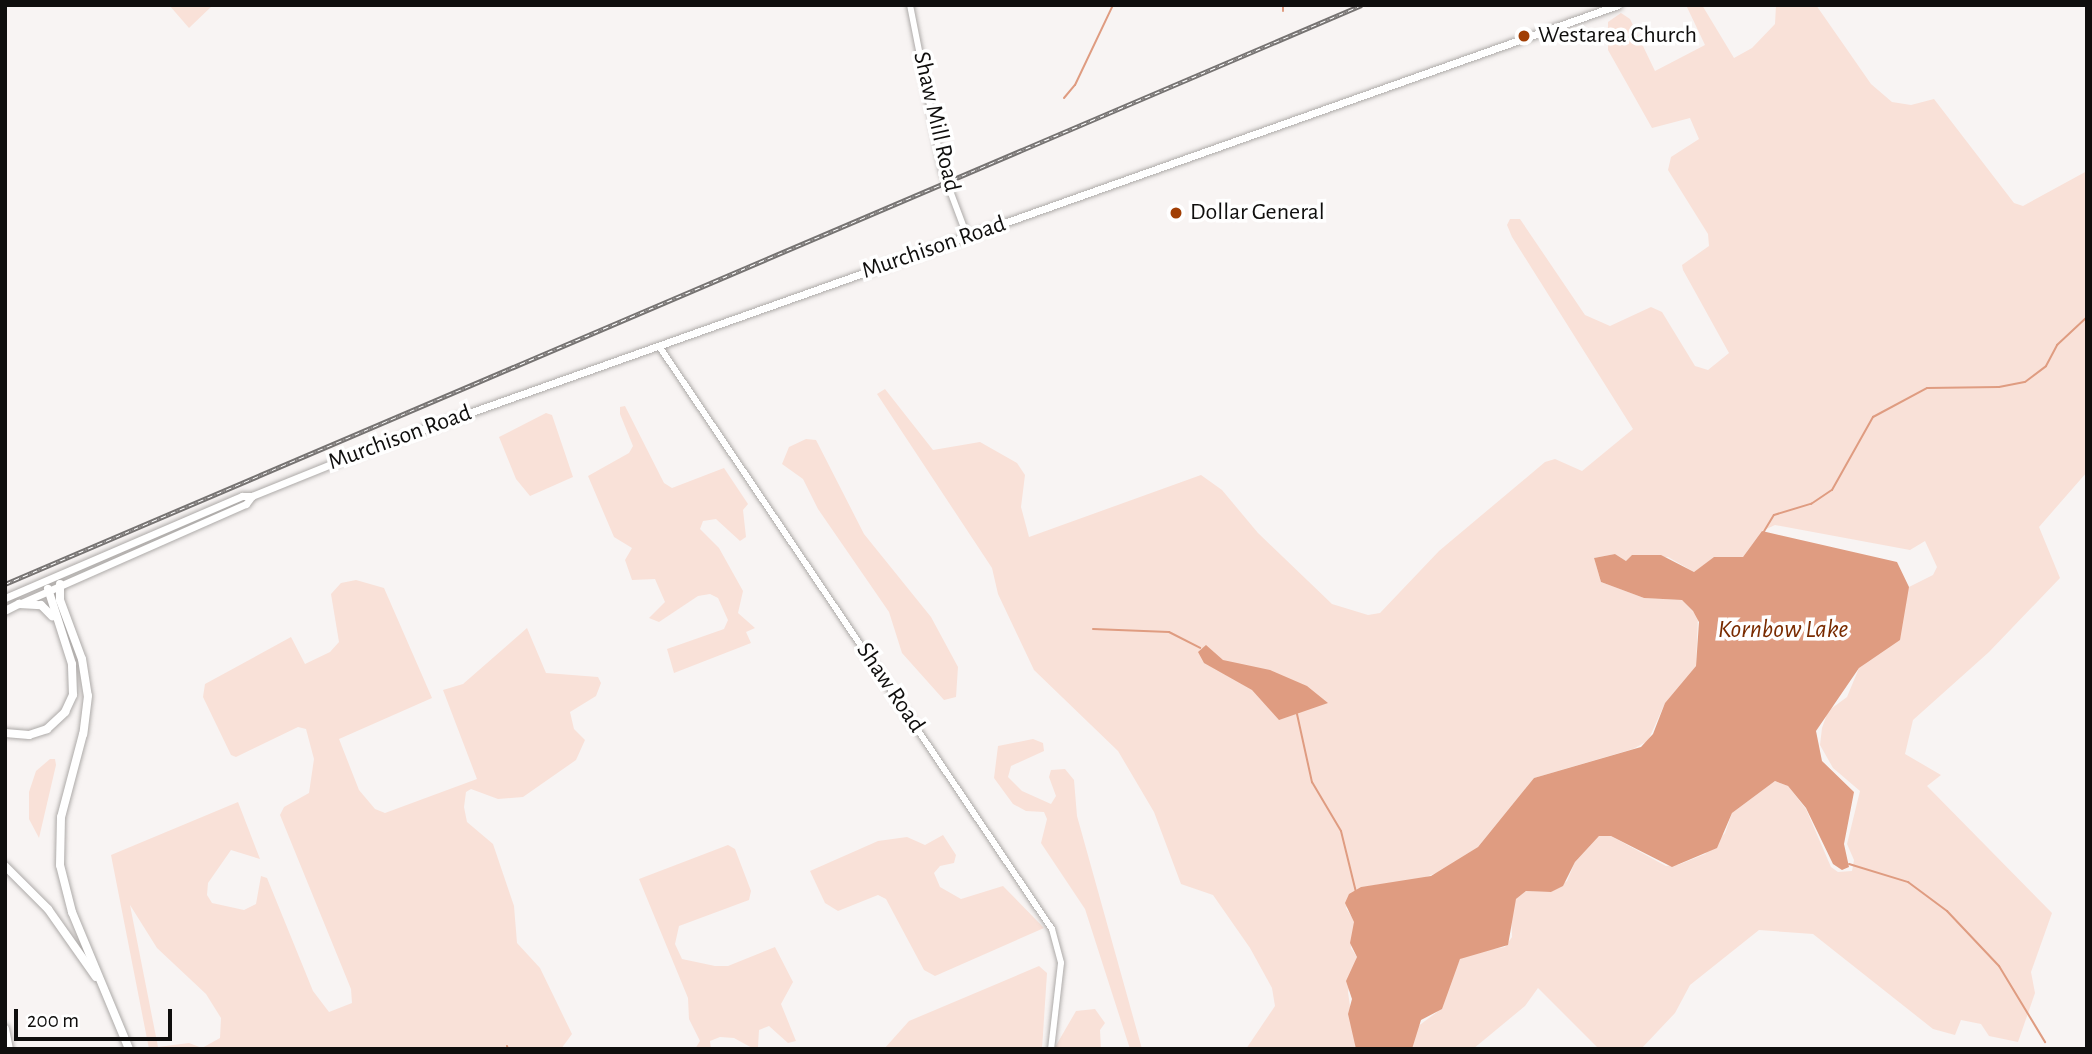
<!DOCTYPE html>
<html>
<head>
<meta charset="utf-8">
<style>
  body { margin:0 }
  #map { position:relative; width:2092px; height:1054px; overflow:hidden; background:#f8f4f3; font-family:"Alegreya Sans",sans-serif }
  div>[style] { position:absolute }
  .green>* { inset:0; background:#f9e1d8 }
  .water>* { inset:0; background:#df9c81 }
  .stream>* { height:2px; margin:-1px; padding:0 1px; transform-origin:1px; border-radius:1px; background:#df9c81 }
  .roads { filter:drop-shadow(0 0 2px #adaaa8) drop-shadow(0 0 2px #adaaa8) }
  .secondary>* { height:6px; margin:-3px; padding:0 3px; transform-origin:3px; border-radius:3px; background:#fff }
  .primary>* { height:7px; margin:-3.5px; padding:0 3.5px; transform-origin:3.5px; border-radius:3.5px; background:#fff }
  .trunk>* { height:8px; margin:-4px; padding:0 4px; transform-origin:4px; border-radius:4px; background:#fff }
  .motorway>* { height:8px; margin:-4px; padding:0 4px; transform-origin:4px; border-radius:4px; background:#fff }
  .rail>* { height:4.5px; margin-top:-2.25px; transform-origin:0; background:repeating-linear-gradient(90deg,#fff 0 5px,#767372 0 10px); box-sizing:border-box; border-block:2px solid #767372 }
  .dots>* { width:19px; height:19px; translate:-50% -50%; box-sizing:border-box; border:4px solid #fff; border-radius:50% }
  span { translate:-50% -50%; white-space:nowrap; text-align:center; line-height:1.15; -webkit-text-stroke:7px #fff; paint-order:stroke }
  .poi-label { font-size:24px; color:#0f0e0d }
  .left { translate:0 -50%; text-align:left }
  .street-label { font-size:24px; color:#0f0e0d }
  .water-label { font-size:26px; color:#792b00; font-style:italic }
  .frame { position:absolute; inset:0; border:7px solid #0f0e0d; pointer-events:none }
  .scale { position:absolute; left:14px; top:1009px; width:158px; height:32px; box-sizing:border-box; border:4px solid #0f0e0d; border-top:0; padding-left:9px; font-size:21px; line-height:24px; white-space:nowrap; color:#0f0e0d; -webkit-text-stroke:5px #fff; paint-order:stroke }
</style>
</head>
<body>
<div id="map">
  <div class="green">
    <div style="clip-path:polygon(169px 5px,213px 5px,189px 28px)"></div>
    <div style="clip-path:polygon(1686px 5px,1702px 5px,1734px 58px,1752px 48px,1775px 24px,1776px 5px,1816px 5px,1871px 84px,1892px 102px,1911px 105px,1934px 99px,2014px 203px,2023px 206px,2087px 171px,2087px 472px,2039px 527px,2060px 578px,1989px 652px,1913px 720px,1905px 754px,1941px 775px,1927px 786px,2052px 913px,2031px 972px,2035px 993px,2018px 1042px,1989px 1036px,1981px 1024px,1961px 1020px,1955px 1035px,1933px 1029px,1813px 934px,1759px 930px,1690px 985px,1675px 1013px,1641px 1049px,1599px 1049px,1538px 988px,1525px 1006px,1473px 1049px,1412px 1049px,1417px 1027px,1437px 1012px,1460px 959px,1469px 953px,1505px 947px,1512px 937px,1511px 908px,1516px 899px,1526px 891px,1551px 892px,1567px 881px,1575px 862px,1599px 836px,1611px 836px,1666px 866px,1678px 865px,1705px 854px,1725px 833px,1732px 813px,1775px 781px,1788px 786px,1806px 809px,1831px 867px,1838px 872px,1852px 871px,1854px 860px,1847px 844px,1860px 791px,1833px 768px,1820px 745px,1822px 728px,1828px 711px,1847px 697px,1859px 668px,1873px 657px,1909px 587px,1933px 575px,1937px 567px,1925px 541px,1910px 550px,1775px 525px,1762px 531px,1743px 557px,1715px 557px,1694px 572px,1668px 557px,1626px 561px,1615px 554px,1594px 558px,1601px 582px,1644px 598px,1682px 600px,1698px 617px,1696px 666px,1665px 703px,1648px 741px,1633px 749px,1534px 778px,1478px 847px,1441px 871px,1421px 879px,1361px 887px,1346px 908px,1355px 922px,1351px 948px,1357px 957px,1348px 992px,1356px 1049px,1246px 1049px,1275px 1006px,1272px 988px,1250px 948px,1213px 895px,1181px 884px,1154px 812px,1118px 751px,1034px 670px,998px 594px,992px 568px,877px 394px,885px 389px,933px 450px,980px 442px,1017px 463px,1025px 475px,1021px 507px,1029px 537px,1201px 475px,1222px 490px,1258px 533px,1332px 604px,1368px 615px,1380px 613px,1439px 551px,1545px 462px,1555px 459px,1582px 471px,1633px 429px,1512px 237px,1507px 225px,1510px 219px,1520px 219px,1585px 315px,1610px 326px,1651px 307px,1662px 312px,1695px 366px,1708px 370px,1729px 353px,1683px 270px,1682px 265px,1709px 246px,1708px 234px,1668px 170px,1671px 157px,1699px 139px,1690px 118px,1652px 128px,1608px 50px,1608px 22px,1621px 13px,1630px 19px,1655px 71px,1705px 45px)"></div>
    <div style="clip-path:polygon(625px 406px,664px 483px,672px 488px,724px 468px,748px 504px,743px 510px,746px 537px,740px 541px,716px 519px,703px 521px,700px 529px,719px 548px,743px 591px,738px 613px,755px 628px,746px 632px,751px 643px,674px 673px,667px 649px,724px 629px,728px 620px,718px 598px,710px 594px,698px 596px,659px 622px,649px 618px,665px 602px,655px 579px,632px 580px,625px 560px,632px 548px,614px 537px,588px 476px,629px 453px,633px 446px,620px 414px,620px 407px)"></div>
    <div style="clip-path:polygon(546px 413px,552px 415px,573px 477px,530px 496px,516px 479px,499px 437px)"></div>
    <div style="clip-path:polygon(806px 439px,816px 440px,864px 534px,931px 617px,958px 667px,956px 697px,944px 700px,902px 653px,889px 612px,818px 509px,803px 479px,782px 464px,789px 447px)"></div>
    <div style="clip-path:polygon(evenodd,356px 580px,384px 588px,432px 698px,339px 739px,359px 790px,375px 809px,385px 813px,477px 779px,443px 690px,463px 684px,527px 628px,546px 673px,598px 677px,601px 683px,596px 696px,570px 712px,574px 729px,585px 740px,576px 760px,523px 797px,498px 799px,471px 789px,466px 792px,464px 807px,467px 822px,493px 844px,514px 906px,517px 943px,540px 968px,572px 1034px,561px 1049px,149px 1049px,111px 855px,238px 802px,260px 859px,231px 850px,208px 883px,207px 895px,212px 903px,244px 910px,256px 904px,261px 876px,267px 878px,313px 991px,329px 1012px,352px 1003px,351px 989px,280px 815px,284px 807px,309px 793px,314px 759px,306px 729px,298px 727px,236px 757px,231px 755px,203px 697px,205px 684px,291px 637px,305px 664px,330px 652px,339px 642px,331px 594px,341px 583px,356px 580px,130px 905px,157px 948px,206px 994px,221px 1018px,220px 1038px,202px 1048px,189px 1043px,158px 1047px,130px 905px)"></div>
    <div style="clip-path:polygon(1033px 739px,1043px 743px,1044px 751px,1011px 766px,1008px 777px,1022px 791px,1051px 804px,1056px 796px,1049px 777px,1051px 770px,1065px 769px,1074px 780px,1077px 816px,1142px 1049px,1130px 1049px,1085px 909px,1041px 843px,1047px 819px,1044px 812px,1026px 811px,1013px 804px,994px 778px,998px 746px)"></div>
    <div style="clip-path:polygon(50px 759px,55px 759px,56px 765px,39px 838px,29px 819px,29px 792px,36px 771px)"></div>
    <div style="clip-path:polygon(943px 835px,956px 855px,954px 863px,940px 866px,934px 873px,940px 887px,961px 899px,1003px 886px,1044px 928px,935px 976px,924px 970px,886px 899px,878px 895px,838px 911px,825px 903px,810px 871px,878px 841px,907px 837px,925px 845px)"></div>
    <div style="clip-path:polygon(728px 845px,735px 849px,751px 891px,749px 900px,679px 926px,675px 944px,682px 959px,715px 966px,728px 966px,775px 947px,793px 982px,781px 1004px,796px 1041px,788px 1043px,769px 1026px,759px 1030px,758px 1047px,754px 1049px,734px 1038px,720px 1037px,710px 1041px,711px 1049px,695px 1049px,700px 1041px,689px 1019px,688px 998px,639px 879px)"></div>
    <div style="clip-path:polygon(1039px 966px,1047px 973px,1042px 1049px,884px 1049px,909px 1021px)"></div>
    <div style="clip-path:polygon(1095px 1009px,1105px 1023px,1100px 1030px,1101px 1049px,1054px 1049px,1076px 1011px)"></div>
  </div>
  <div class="water">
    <div style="clip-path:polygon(1762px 531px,1897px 562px,1909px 587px,1900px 640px,1859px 668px,1816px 731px,1822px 761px,1854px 792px,1844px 844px,1849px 867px,1842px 870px,1833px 864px,1806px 808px,1788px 786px,1775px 781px,1732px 813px,1717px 848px,1672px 867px,1611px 836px,1599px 836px,1575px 862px,1563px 886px,1551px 892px,1526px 891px,1516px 899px,1508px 945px,1460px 959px,1442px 1009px,1421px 1020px,1412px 1049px,1356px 1049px,1348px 1014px,1352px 999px,1346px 981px,1357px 957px,1350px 943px,1354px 922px,1345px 903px,1349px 894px,1361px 887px,1431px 876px,1478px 847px,1534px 778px,1641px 747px,1653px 734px,1665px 703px,1696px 666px,1699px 622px,1693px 611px,1682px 600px,1644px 598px,1601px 582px,1594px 558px,1615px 554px,1626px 561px,1632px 555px,1661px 555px,1694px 572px,1714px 557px,1743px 557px)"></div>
    <div style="clip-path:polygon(1206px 645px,1223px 660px,1270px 670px,1307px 686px,1328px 703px,1279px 720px,1252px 690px,1204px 663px,1198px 652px)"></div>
  </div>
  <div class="stream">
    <div style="left:1283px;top:5px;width:6px;rotate:90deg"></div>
    <div style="left:1064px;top:98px;width:17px;rotate:-50deg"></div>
    <div style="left:1075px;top:85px;width:89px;rotate:-64.6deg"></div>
    <div style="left:1763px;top:533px;width:21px;rotate:-59deg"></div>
    <div style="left:1774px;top:515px;width:39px;rotate:-17deg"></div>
    <div style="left:1811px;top:504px;width:25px;rotate:-34deg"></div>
    <div style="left:1832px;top:490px;width:84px;rotate:-60.7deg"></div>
    <div style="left:1873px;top:417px;width:61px;rotate:-28.2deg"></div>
    <div style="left:1927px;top:388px;width:72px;rotate:-0.8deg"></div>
    <div style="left:1999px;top:387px;width:26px;rotate:-11deg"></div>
    <div style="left:2025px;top:382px;width:26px;rotate:-37deg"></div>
    <div style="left:2046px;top:366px;width:24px;rotate:-62deg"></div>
    <div style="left:2057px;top:345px;width:41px;rotate:-43deg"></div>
    <div style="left:1093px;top:629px;width:76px;rotate:2.3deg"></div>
    <div style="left:1169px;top:632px;width:35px;rotate:27deg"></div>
    <div style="left:1297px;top:714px;width:70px;rotate:77.6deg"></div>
    <div style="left:1312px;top:782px;width:57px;rotate:59.4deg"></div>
    <div style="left:1341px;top:831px;width:63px;rotate:76.2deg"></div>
    <div style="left:1849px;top:864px;width:62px;rotate:17deg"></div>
    <div style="left:1908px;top:882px;width:49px;rotate:36.6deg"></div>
    <div style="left:1947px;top:911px;width:76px;rotate:46.6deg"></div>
    <div style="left:1999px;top:966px;width:89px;rotate:58.8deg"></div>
    <div style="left:507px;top:1046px;width:3px;rotate:72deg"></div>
  </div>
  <div class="roads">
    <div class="secondary">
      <div style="left:910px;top:5px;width:170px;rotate:78.8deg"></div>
      <div style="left:943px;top:172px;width:68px;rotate:69.4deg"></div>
      <div style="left:659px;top:346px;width:703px;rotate:56.02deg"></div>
      <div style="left:1052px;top:929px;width:35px;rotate:75deg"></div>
      <div style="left:1061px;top:963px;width:87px;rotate:96.6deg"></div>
    </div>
    <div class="primary">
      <div style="left:5px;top:598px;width:258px;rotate:-23.3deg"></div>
      <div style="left:242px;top:496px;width:10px"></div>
      <div style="left:252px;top:496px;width:134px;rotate:-22deg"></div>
      <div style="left:376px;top:446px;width:1318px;rotate:-19.55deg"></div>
      <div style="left:19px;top:604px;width:248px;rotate:-23.8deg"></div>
      <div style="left:246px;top:504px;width:10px;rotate:-53deg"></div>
    </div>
    <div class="trunk">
      <div style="left:5px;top:611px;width:16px;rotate:-27deg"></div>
    </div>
    <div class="motorway">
      <div style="left:60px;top:584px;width:16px;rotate:90deg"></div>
      <div style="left:60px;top:600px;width:63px;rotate:69.6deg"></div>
      <div style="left:82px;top:659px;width:37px;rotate:81deg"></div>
      <div style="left:88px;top:696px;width:38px;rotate:97deg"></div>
      <div style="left:83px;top:734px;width:86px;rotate:104.8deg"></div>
      <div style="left:61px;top:817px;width:48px;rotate:91.2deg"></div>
      <div style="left:60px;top:865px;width:49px;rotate:75.7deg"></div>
      <div style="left:72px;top:912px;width:148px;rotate:67.4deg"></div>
      <div style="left:19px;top:604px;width:22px;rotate:3deg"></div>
      <div style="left:41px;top:605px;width:16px;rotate:45deg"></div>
      <div style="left:5px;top:733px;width:24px;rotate:5deg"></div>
      <div style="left:29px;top:735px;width:19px;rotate:-18deg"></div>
      <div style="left:47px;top:729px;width:25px;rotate:-43deg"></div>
      <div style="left:65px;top:712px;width:19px;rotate:-65deg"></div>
      <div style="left:73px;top:695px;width:31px;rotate:-92deg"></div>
      <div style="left:72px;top:664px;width:79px;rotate:-107.7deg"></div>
      <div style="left:5px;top:866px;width:61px;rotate:45deg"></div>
      <div style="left:48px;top:909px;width:83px;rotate:54.8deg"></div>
      <div style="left:5px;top:1029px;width:20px;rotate:79deg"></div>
    </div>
  </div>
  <div class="rail">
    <div style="left:5px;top:584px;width:1475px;rotate:-23.11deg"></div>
  </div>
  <div class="dots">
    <div style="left:1524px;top:36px;background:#a13e04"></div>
    <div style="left:1176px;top:213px;background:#a13e04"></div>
  </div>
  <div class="poi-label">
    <span class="left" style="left:1538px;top:36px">Westarea Church</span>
    <span class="left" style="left:1190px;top:213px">Dollar General</span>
  </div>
  <div class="street-label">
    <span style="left:936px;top:122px;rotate:77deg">Shaw Mill Road</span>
    <span style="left:934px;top:248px;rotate:-19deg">Murchison Road</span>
    <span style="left:400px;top:438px;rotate:-20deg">Murchison Road</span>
    <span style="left:890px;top:688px;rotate:56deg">Shaw Road</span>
  </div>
  <div class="water-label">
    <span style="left:1783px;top:630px">Kornbow Lake</span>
  </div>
  <div class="frame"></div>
  <div class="scale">200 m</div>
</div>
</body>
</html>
